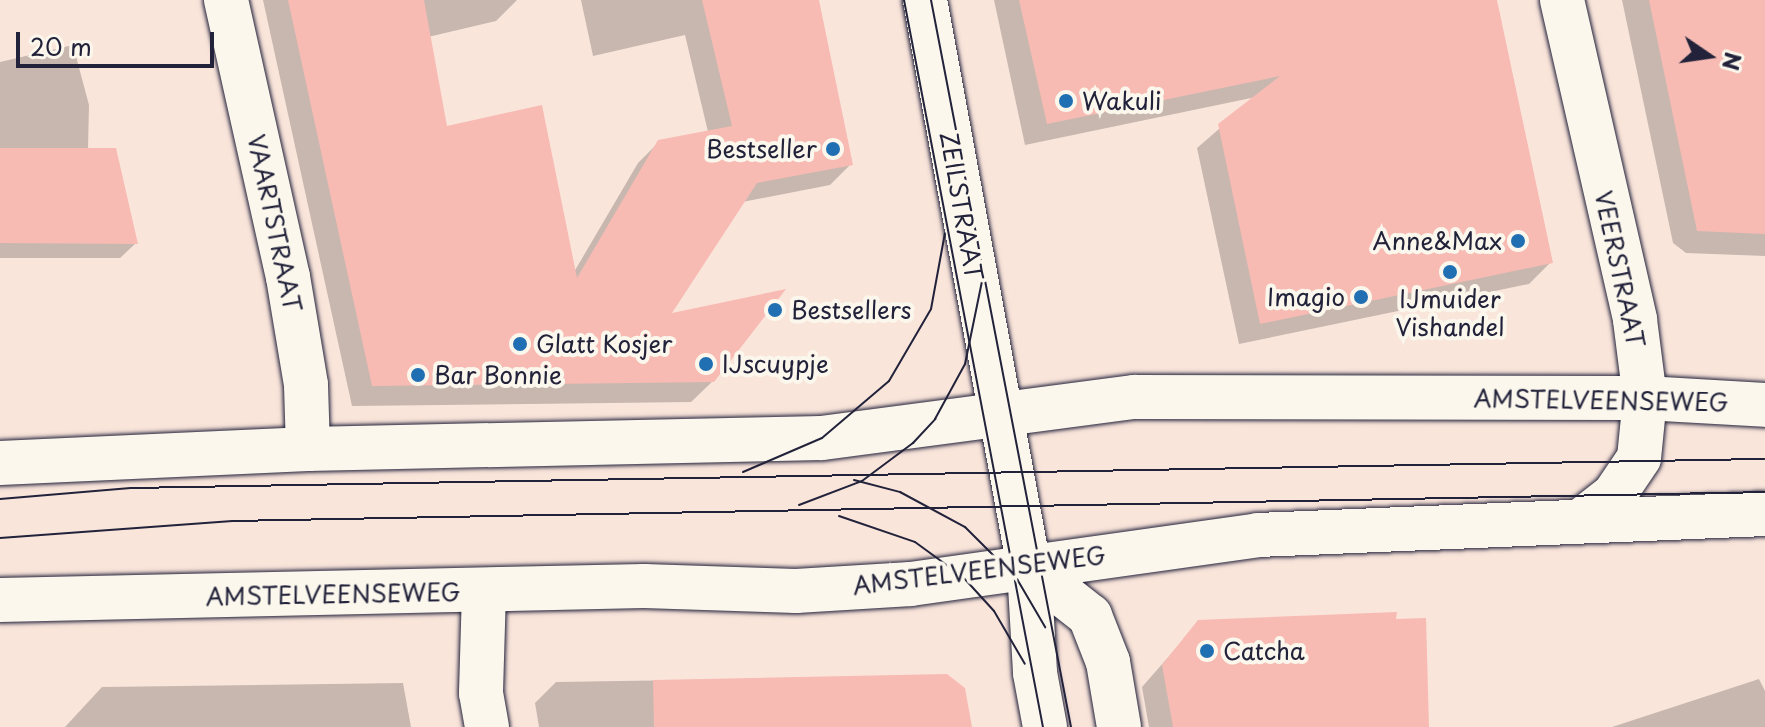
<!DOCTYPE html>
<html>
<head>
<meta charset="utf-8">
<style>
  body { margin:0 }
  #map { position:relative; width:1765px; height:727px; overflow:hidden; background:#fae5db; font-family:"Playpen Sans",sans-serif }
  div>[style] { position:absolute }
  .shadow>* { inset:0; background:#0003 }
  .building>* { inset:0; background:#f7bbb3 }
  .roads { filter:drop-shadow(0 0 2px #22223b) drop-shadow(0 0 2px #22223b) }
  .minor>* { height:44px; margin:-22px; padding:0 22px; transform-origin:22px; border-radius:22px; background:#fbf7ec }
  .tertiary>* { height:44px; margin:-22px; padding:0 22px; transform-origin:22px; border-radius:22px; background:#fbf7ec }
  .secondary>* { height:44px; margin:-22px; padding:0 22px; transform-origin:22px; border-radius:22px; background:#fbf7ec }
  .tram>* { height:2px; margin:-1px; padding:0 1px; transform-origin:1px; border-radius:1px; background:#22223b }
  .dots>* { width:22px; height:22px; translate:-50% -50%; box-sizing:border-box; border:4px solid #fbf7ec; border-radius:50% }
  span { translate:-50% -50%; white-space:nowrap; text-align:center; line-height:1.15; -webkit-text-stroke:8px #fbf7ec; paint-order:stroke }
  .poi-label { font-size:24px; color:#22223b }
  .left { translate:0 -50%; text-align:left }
  .right { translate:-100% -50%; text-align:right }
  .street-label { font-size:24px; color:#22223b }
  .north { position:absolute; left:1669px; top:16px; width:80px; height:80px; -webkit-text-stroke:6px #fbf7ec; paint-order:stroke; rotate:103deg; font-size:22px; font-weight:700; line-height:32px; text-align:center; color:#22223b }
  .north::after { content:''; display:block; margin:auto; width:28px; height:36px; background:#22223b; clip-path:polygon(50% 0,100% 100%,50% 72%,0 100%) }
  .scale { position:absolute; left:16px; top:32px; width:198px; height:36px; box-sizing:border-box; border:4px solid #22223b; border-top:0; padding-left:10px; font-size:24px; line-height:28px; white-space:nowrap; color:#22223b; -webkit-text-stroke:6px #fbf7ec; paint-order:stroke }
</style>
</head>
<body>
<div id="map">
  <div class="shadow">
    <div style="clip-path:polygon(263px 0,517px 0,496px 21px,428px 37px,446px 129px,574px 272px,638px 163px,659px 142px,708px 132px,685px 35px,593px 56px,581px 0,816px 0,851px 164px,830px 185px,742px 202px,667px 316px,713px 381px,691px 402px,352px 406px)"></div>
    <div style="clip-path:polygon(994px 0,1496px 0,1551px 262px,1529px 284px,1239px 344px,1197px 148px,1256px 97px,1025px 145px)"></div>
    <div style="clip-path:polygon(1622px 0,1765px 0,1765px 256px,1686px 253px,1673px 243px)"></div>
    <div style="clip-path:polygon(73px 45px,89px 105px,88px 150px,136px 243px,120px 258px,0 258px,0 62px)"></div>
    <div style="clip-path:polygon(1199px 622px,1420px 727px,1149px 727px,1142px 687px)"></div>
    <div style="clip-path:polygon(946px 676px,969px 727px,539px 727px,535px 703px,556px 682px)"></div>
    <div style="clip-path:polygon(1759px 679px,1765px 691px,1765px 727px,1612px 727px)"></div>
    <div style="clip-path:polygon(403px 683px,411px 727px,65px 727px,102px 687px)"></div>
  </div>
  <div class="building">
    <div style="clip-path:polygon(288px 0,424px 0,447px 126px,542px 105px,577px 278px,658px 140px,732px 126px,702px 0,819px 0,853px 165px,757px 183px,672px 313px,786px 289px,714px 382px,372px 386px)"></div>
    <div style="clip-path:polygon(1019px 0,1497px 0,1553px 263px,1260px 324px,1218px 124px,1280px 76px,1047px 124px)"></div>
    <div style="clip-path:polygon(1649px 0,1765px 0,1765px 234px,1697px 231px)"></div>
    <div style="clip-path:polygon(0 148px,116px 148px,138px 244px,0 243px)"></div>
    <div style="clip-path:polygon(1397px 612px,1396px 619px,1426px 618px,1429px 727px,1173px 727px,1162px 665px,1198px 620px)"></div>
    <div style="clip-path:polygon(947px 674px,965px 688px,972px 727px,654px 727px,653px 680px)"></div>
  </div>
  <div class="roads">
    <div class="minor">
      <div style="left:226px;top:0;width:284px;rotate:77.4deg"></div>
      <div style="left:288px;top:277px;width:109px;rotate:80.5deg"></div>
      <div style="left:306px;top:385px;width:64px;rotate:88.2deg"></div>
      <div style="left:1562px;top:0;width:328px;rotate:77.1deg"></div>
      <div style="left:1635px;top:320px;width:79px;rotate:82.7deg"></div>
      <div style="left:1645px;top:398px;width:60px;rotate:95.7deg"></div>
      <div style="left:1639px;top:458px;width:45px;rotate:124deg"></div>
      <div style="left:1614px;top:495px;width:39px;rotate:142deg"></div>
      <div style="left:484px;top:591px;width:102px;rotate:91.7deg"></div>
      <div style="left:481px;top:693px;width:35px;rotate:80deg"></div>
    </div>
    <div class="tertiary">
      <div style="left:925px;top:0;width:577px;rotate:79.62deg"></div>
      <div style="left:1029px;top:568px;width:105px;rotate:86.7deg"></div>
      <div style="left:1035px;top:673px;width:55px;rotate:79.5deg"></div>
      <div style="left:1029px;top:568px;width:78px;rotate:38.2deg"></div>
      <div style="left:1090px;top:616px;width:49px;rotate:68.6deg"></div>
      <div style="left:1108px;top:662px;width:66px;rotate:80.4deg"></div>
    </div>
    <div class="secondary">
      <div style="left:0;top:463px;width:308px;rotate:-2.6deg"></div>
      <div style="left:308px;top:449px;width:514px;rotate:-1.23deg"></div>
      <div style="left:822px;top:438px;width:315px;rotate:-7.5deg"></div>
      <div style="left:1134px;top:397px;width:511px;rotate:0.11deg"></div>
      <div style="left:1645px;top:398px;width:120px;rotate:3.3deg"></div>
      <div style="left:0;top:600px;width:644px;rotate:-1.25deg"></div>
      <div style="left:644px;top:586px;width:152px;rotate:1.9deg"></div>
      <div style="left:796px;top:591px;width:115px;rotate:-3.5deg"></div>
      <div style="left:911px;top:584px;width:350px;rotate:-8deg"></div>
      <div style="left:1258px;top:535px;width:507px;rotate:-2.37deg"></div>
    </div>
  </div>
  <div class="tram">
    <div style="left:904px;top:0;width:740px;rotate:79.18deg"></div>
    <div style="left:931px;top:0;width:740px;rotate:79.1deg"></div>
    <div style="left:743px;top:472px;width:86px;rotate:-23.3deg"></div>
    <div style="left:822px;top:438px;width:88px;rotate:-40.4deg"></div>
    <div style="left:889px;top:381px;width:83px;rotate:-59.7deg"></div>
    <div style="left:931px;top:309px;width:77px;rotate:-79.6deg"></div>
    <div style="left:854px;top:480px;width:48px;rotate:14.6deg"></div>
    <div style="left:900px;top:492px;width:74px;rotate:28.3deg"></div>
    <div style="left:965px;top:527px;width:74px;rotate:45deg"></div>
    <div style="left:1017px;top:579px;width:56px;rotate:59.7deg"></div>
    <div style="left:0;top:499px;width:131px;rotate:-4.8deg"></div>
    <div style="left:131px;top:488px;width:1634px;rotate:-1.02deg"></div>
    <div style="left:799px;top:505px;width:67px;rotate:-20.9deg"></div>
    <div style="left:862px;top:481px;width:64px;rotate:-36.7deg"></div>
    <div style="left:913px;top:443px;width:33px;rotate:-47deg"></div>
    <div style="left:935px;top:419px;width:63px;rotate:-61.4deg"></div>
    <div style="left:965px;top:364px;width:85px;rotate:-78.4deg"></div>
    <div style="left:839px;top:516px;width:80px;rotate:18.9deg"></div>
    <div style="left:915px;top:542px;width:59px;rotate:36.1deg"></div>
    <div style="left:963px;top:577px;width:46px;rotate:47.6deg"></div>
    <div style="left:994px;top:611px;width:61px;rotate:59.7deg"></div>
    <div style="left:0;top:538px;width:233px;rotate:-4.2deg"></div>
    <div style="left:232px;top:521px;width:1533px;rotate:-1.08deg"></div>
  </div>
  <div class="dots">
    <div style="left:1066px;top:101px;background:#1f6fb2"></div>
    <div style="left:833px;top:149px;background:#1f6fb2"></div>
    <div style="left:1518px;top:241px;background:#1f6fb2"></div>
    <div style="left:1450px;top:272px;background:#1f6fb2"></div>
    <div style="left:1361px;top:297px;background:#1f6fb2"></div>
    <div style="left:775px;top:310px;background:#1f6fb2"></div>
    <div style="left:520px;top:344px;background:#1f6fb2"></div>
    <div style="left:706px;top:364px;background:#1f6fb2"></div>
    <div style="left:418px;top:375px;background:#1f6fb2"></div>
    <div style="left:1207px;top:651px;background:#1f6fb2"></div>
  </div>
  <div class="poi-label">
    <span class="left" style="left:1082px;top:101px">Wakuli</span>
    <span class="right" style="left:817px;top:149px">Bestseller</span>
    <span class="right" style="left:1502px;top:241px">Anne&amp;Max</span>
    <span class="right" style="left:1345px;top:297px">Imagio</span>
    <span style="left:1450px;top:313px">IJmuider<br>Vishandel</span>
    <span class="left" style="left:791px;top:310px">Bestsellers</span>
    <span class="left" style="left:536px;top:344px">Glatt Kosjer</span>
    <span class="left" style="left:722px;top:364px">IJscuypje</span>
    <span class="left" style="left:434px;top:375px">Bar Bonnie</span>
    <span class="left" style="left:1223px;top:651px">Catcha</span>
  </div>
  <div class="street-label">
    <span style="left:962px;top:206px;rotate:80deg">ZEILSTRAAT</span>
    <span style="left:275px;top:223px;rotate:78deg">VAARTSTRAAT</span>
    <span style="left:1620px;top:269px;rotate:78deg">VEERSTRAAT</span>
    <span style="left:1601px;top:400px;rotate:1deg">AMSTELVEENSEWEG</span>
    <span style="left:979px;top:570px;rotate:-7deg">AMSTELVEENSEWEG</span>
    <span style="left:333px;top:594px;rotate:-1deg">AMSTELVEENSEWEG</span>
  </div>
  <div class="north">N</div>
  <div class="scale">20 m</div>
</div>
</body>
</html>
